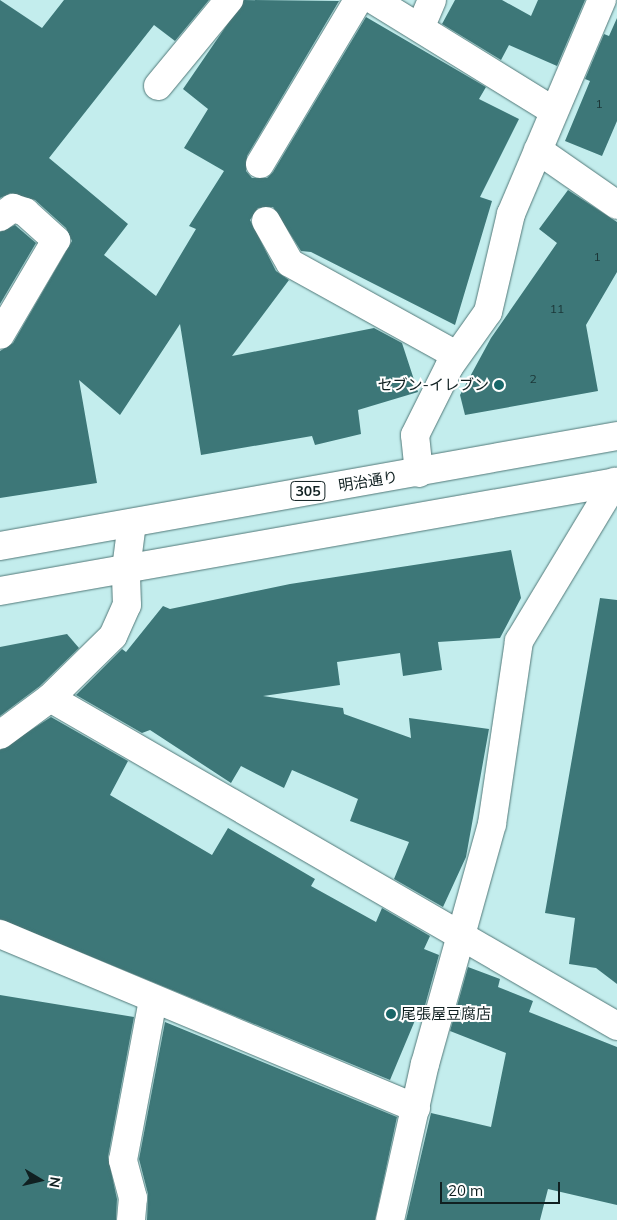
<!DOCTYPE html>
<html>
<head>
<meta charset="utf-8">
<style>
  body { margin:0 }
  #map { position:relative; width:617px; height:1220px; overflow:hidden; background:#c3eded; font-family:Mulish,"Noto Sans JP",sans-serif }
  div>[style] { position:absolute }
  .building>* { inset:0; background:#3d7778 }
  .roads { filter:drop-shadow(0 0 1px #517878) drop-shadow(0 0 1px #517878) }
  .minor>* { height:28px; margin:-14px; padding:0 14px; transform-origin:14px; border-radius:14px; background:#fff }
  .major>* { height:28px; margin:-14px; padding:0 14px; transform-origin:14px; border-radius:14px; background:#fff }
  .dots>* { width:14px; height:14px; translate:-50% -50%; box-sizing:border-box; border:2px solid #fff; border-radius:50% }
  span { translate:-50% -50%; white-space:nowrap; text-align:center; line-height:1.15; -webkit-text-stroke:4px #fff; paint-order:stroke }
  .number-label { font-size:12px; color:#1b3637 }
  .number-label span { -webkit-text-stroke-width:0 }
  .shield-label span { padding:1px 4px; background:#fff; border:1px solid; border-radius:4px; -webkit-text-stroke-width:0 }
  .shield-label { font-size:14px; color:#102021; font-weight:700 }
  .poi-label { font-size:15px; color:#102021 }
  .right { translate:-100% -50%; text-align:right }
  .left { translate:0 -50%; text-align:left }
  .street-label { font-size:15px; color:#102021 }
  .north { position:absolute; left:15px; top:1155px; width:50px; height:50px; -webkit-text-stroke:4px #fff; paint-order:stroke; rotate:99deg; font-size:14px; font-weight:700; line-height:20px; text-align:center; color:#102021 }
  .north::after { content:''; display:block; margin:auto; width:18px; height:22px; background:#102021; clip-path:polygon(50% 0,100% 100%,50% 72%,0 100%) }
  .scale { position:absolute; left:440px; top:1182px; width:120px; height:22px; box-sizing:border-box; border:2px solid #102021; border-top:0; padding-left:6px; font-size:15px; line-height:18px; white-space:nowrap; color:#102021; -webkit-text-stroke:4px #fff; paint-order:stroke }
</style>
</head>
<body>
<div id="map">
  <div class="building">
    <div style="clip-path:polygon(0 0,42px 28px,64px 0,209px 0,175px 41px,154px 25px,49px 158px,128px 224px,104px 255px,156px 296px,196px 229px,189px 226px,224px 171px,184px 148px,208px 109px,183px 89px,244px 0,339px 1px,247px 156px,246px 171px,252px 178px,267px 178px,273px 172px,366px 17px,486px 87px,479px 99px,519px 119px,480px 197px,492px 201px,455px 325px,311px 252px,301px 251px,273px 207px,258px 208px,250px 220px,276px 271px,289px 280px,232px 356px,374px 328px,402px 343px,418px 392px,358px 410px,361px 434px,315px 445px,312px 436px,201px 455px,180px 324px,120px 415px,79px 380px,97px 483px,0 498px,0 351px,13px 343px,72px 241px,66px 228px,35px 200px,11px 193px,0 198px)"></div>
    <div style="clip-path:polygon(455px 0,502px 0,531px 16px,538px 0,585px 0,557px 66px,509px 45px,501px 60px,442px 24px)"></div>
    <div style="clip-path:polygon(617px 18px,617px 121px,602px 156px,565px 141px,590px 81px,585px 79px,604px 34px,609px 36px)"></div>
    <div style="clip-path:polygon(568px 190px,617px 222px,617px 272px,586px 325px,598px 391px,465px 415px,460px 395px,491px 338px,557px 243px,539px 229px)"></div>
    <div style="clip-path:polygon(15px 225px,36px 243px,0 304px,0 232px)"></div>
    <div style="clip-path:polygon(511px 550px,521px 598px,500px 638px,438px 642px,442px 670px,403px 676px,400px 653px,337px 662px,340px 685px,263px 696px,343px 708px,344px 714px,411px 738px,409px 718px,489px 729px,466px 857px,443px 907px,394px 879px,409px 842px,350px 821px,358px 799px,292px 770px,284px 788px,241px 766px,231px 783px,150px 730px,142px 733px,76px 695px,122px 649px,126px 652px,163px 606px,170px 609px,290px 584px)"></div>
    <div style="clip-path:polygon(600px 598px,617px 600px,617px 984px,596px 968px,569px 964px,575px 918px,545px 913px)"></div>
    <div style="clip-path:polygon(67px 634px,79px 648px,40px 686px,0 716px,0 647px)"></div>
    <div style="clip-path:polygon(51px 717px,128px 761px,110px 795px,212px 855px,228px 828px,315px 879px,311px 886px,376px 922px,382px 908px,430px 936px,424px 949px,439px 955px,421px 1020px,416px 1018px,390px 1080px,0 919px,0 750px)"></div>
    <div style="clip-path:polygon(468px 967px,500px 979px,498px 987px,533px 1001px,529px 1012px,617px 1047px,617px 1205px,548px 1189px,540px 1220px,406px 1220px,431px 1113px,491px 1127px,506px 1053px,450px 1031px)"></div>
    <div style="clip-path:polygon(0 995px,134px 1017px,108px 1157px,117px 1199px,116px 1220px,0 1220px)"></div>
    <div style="clip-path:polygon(165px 1022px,397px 1117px,375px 1220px,147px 1220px,148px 1194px,139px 1159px)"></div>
  </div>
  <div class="roads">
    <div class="minor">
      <div style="left:374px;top:0;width:211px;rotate:31.7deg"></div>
      <div style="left:421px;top:26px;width:28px;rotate:-67deg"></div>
      <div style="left:158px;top:86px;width:112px;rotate:-50.5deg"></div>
      <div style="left:538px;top:150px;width:96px;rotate:34.8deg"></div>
      <div style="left:260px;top:164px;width:191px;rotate:-59.1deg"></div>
      <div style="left:0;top:217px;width:16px;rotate:-35deg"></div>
      <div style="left:13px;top:208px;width:13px;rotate:18deg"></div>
      <div style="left:25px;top:212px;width:42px;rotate:42.1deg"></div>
      <div style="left:56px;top:240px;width:110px;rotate:120.5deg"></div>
      <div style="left:266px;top:221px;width:48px;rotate:60.3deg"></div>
      <div style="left:290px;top:263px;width:190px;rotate:29deg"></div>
      <div style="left:419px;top:473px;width:38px;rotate:-96deg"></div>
      <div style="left:415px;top:435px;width:76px;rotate:-63.4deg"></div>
      <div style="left:449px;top:367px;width:67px;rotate:-54.7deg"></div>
      <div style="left:488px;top:312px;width:101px;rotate:-76.8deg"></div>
      <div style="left:511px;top:214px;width:233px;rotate:-67deg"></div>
      <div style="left:50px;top:698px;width:655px;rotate:30.05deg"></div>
      <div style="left:0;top:735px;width:62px;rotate:-36.5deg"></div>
      <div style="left:50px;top:698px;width:88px;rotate:-44.5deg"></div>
      <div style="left:113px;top:636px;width:34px;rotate:-66deg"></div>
      <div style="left:127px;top:605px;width:36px;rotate:-92deg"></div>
      <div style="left:126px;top:569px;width:46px;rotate:-82.6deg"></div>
      <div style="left:0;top:934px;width:451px;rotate:22.7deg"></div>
      <div style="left:131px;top:1220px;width:22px;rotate:-85deg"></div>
      <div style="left:133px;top:1198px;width:39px;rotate:-105deg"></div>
      <div style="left:123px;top:1160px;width:163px;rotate:-79.4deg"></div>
      <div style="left:390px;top:1220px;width:160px;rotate:-77.4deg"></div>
      <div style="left:425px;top:1064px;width:249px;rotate:-74.4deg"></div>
      <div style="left:492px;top:824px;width:185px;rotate:-81.6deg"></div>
      <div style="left:519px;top:641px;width:186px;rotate:-58.9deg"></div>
    </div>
    <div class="major">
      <div style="left:0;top:546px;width:627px;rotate:-10.11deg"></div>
      <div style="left:0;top:591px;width:627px;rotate:-10.02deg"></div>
    </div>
  </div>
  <div class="dots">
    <div style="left:499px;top:385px;background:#186668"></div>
    <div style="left:391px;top:1014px;background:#186668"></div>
  </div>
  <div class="number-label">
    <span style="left:599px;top:104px">1</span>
    <span style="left:597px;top:257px">1</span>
    <span style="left:557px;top:309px">11</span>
    <span style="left:533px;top:379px">2</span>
  </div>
  <div class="shield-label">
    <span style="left:308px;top:491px">305</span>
  </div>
  <div class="poi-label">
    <span class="right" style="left:489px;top:385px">セブン-イレブン</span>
    <span class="left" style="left:401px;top:1014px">尾張屋豆腐店</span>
  </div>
  <div class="street-label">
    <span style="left:368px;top:481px;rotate:-9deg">明治通り</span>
  </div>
  <div class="north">N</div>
  <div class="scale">20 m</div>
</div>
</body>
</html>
